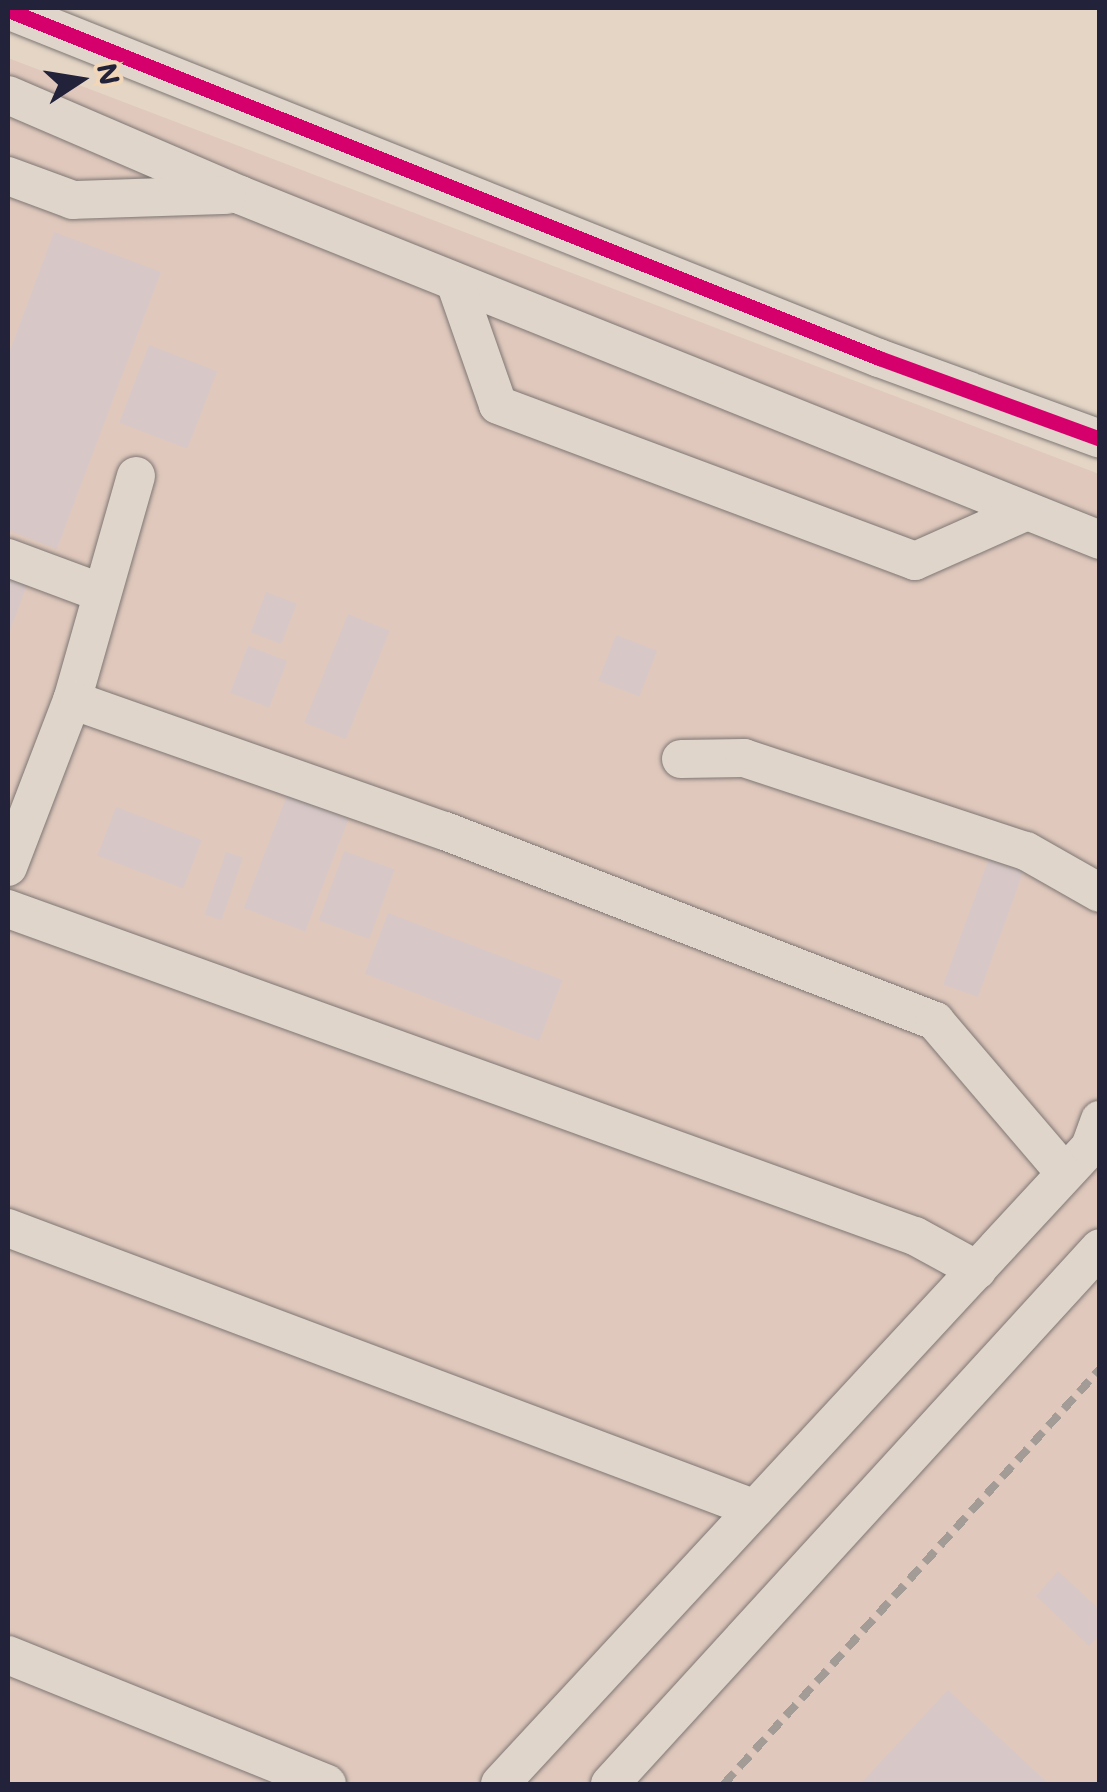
<!DOCTYPE html>
<html>
<head>
<meta charset="utf-8">
<style>
  body { margin:0 }
  #map { position:relative; width:1107px; height:1792px; overflow:hidden; background:#e4d5c5; font-family:Mali,sans-serif }
  div>[style] { position:absolute }
  .built>* { inset:0; background:#e0c8bc }
  .building>* { inset:0; background:#d7c8c7; transform-origin:0 0 }
  .roads { filter:drop-shadow(0 0 2px #7e7775) drop-shadow(0 0 2px #7e7775) }
  .minor>* { height:38px; margin:-19px; padding:0 19px; transform-origin:19px; border-radius:19px; background:#dfd5ca }
  .rail>* { height:8px; margin-top:-4px; transform-origin:0; background:repeating-linear-gradient(90deg,#a29b96 0 15px,transparent 0 23px) }
  .cycleway>* { height:15px; margin:-7.5px; padding:0 7.5px; transform-origin:7.5px; border-radius:7.5px; background:#d6006c }
  span { translate:-50% -50%; white-space:nowrap; text-align:center; line-height:1.15; -webkit-text-stroke:10px #f1d6b8; paint-order:stroke }
  .frame { position:absolute; inset:0; border:10px solid #22223b; pointer-events:none }
  .north { position:absolute; left:30px; top:30px; width:100px; height:100px; -webkit-text-stroke:8px #f1d6b8; paint-order:stroke; rotate:78deg; font-size:28px; font-weight:700; line-height:40px; text-align:center; color:#22223b }
  .north::after { content:''; display:block; margin:auto; width:35px; height:45px; background:#22223b; clip-path:polygon(50% 0,100% 100%,50% 72%,0 100%) }
</style>
</head>
<body>
<div id="map">
  <div class="built">
    <div style="clip-path:polygon(8px 58px,1099px 474px,1099px 1784px,8px 1784px)"></div>
  </div>
  <div class="building">
    <div style="clip-path:polygon(54px 232px,161px 272px,57px 549px,8px 530px,8px 356px)"></div>
    <div style="left:149px;top:345px;width:73px;height:83px;rotate:21deg"></div>
    <div style="clip-path:polygon(8px 577px,27px 585px,8px 636px)"></div>
    <div style="left:266px;top:592px;width:33px;height:43px;rotate:21deg"></div>
    <div style="left:348px;top:614px;width:45px;height:117px;rotate:22deg"></div>
    <div style="left:616px;top:635px;width:44px;height:49px;rotate:21deg"></div>
    <div style="left:248px;top:646px;width:42px;height:50px;rotate:21deg"></div>
    <div style="left:287px;top:795px;width:66px;height:121px;rotate:21deg"></div>
    <div style="left:116px;top:807px;width:92px;height:52px;rotate:21deg"></div>
    <div style="left:992px;top:850px;width:37px;height:143px;rotate:20deg"></div>
    <div style="left:344px;top:851px;width:54px;height:74px;rotate:20deg"></div>
    <div style="left:226px;top:852px;width:18px;height:66px;rotate:19deg"></div>
    <div style="left:388px;top:913px;width:187px;height:65px;rotate:21deg"></div>
    <div style="clip-path:polygon(1058px 1571px,1100px 1610px,1100px 1634px,1089px 1646px,1036px 1596px)"></div>
    <div style="clip-path:polygon(948px 1690px,1049px 1784px,860px 1784px)"></div>
  </div>
  <div class="roads">
    <div class="minor">
      <div style="left:8px;top:10px;width:938px;rotate:21.78deg"></div>
      <div style="left:879px;top:358px;width:235px;rotate:20.1deg"></div>
      <div style="left:8px;top:95px;width:253px;rotate:23.3deg"></div>
      <div style="left:240px;top:195px;width:927px;rotate:21.86deg"></div>
      <div style="left:8px;top:176px;width:69px;rotate:20.3deg"></div>
      <div style="left:73px;top:200px;width:154px;rotate:-1.9deg"></div>
      <div style="left:455px;top:282px;width:130px;rotate:70.7deg"></div>
      <div style="left:498px;top:405px;width:445px;rotate:20.5deg"></div>
      <div style="left:915px;top:561px;width:120px;rotate:-24deg"></div>
      <div style="left:136px;top:476px;width:233px;rotate:105.9deg"></div>
      <div style="left:72px;top:700px;width:395px;rotate:19.4deg"></div>
      <div style="left:445px;top:831px;width:526px;rotate:21.19deg"></div>
      <div style="left:935px;top:1021px;width:200px;rotate:49.5deg"></div>
      <div style="left:8px;top:558px;width:100px;rotate:20.4deg"></div>
      <div style="left:681px;top:759px;width:63px;rotate:-0.9deg"></div>
      <div style="left:744px;top:758px;width:297px;rotate:18.3deg"></div>
      <div style="left:1026px;top:851px;width:85px;rotate:29.6deg"></div>
      <div style="left:8px;top:867px;width:179px;rotate:-69deg"></div>
      <div style="left:8px;top:909px;width:964px;rotate:19.83deg"></div>
      <div style="left:915px;top:1236px;width:71px;rotate:28.7deg"></div>
      <div style="left:8px;top:1228px;width:798px;rotate:20.61deg"></div>
      <div style="left:8px;top:1655px;width:344px;rotate:22deg"></div>
      <div style="left:500px;top:1784px;width:868px;rotate:-47.19deg"></div>
      <div style="left:1090px;top:1147px;width:29px;rotate:-70deg"></div>
      <div style="left:610px;top:1784px;width:726px;rotate:-47.57deg"></div>
    </div>
  </div>
  <div class="rail">
    <div style="left:724px;top:1784px;width:560px;rotate:-47.82deg"></div>
  </div>
  <div class="cycleway">
    <div style="left:8px;top:10px;width:938px;rotate:21.78deg"></div>
    <div style="left:879px;top:358px;width:235px;rotate:20.1deg"></div>
  </div>
  <div class="frame"></div>
  <div class="north">N</div>
</div>
</body>
</html>
